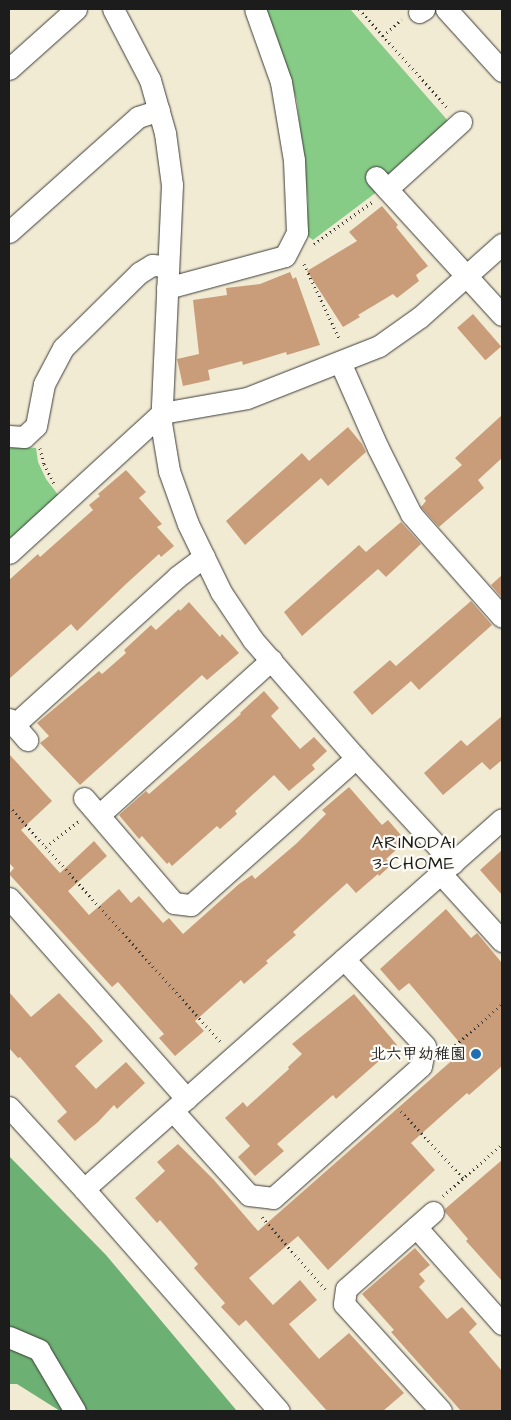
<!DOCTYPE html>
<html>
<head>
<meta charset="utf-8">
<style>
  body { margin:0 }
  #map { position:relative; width:511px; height:1420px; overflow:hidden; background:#f2ebd4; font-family:"Architects Daughter","Klee One",sans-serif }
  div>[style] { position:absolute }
  .green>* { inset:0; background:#86cc86 }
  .forest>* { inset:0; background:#6cb073 }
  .building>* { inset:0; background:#c99d7a; transform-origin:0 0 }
  .path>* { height:3px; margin-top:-1.5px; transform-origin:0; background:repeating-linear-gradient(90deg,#3c3b38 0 1px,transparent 0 5px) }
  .roads { filter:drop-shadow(0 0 1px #3c3b38) drop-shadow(0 0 1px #3c3b38) }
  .minor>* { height:21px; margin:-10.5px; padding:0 10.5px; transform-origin:10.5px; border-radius:10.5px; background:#fff }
  .dots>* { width:14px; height:14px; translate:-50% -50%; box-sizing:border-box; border:2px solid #fdfcf7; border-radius:50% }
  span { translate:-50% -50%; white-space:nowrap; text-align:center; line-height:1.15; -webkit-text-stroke:4.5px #fdfcf7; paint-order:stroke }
  .poi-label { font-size:16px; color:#1c1c1c; font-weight:700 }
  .right { translate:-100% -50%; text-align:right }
  .neighbourhood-label { font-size:18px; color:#1c1c1c; letter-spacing:1px }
  .frame { position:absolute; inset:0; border:10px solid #1c1c1c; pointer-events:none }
</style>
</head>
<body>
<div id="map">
  <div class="green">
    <div style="clip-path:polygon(266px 9px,350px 9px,449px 122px,378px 191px,313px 240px,306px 235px,308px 200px,297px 101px)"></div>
    <div style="clip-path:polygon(9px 446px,36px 448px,38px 462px,46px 479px,59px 496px,9px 541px)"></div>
  </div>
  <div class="forest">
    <div style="clip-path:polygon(9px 1156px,106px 1255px,237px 1411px,60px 1411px,17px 1384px,9px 1384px)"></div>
  </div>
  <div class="building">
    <div style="clip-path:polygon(382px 206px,398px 225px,396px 227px,428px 266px,416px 275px,419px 281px,397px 298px,393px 294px,358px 315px,360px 317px,343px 327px,307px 271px,357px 241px,349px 232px)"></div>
    <div style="clip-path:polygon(290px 272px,293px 279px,296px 277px,320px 345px,287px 355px,286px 352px,243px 365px,242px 361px,208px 370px,210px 380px,183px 386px,177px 359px,199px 354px,193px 300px,227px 295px,226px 288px,260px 284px)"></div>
    <div style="left:473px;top:314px;width:43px;height:21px;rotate:49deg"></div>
    <div style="clip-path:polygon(502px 415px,502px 458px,478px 480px,484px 488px,439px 527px,421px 507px,426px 501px,424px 498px,462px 465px,455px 458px)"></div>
    <div style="clip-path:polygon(348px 427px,362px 444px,366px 452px,328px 486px,321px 478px,245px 545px,226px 521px,302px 453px,309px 461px)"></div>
    <div style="clip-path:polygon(126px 470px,146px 492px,139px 498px,162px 524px,157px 527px,174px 546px,161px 557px,159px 554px,126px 584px,77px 631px,71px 624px,9px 679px,9px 580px,38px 554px,40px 557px,93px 510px,89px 505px,100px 496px,98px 494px)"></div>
    <div style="clip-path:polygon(401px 522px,421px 544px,386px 577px,378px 569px,302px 636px,284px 612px,359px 545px,366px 552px)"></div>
    <div style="clip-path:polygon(502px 575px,502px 598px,491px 585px)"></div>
    <div style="clip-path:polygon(471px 601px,492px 625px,419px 690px,411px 681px,372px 715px,353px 692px,390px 660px,396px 666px)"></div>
    <div style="clip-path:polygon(189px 602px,220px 637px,222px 634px,239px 653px,207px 680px,202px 675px,80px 785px,40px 743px,49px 736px,37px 723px,99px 671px,102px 674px,126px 653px,124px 650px,151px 625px,156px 630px,179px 609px,180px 611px)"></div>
    <div style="clip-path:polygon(264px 691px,279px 708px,271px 716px,300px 749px,314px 737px,327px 751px,312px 765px,315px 769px,289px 791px,274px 775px,235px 811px,237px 814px,220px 829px,217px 826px,172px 866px,169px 862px,167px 864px,142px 836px,139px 839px,119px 815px,146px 791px,149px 794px,241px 714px,240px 713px)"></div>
    <div style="clip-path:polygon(502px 716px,502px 760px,490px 770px,482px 762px,443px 795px,424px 773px,461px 740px,467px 746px)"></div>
    <div style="clip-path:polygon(9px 754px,52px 801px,21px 830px,60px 873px,94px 841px,107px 856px,68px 891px,89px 915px,119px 889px,131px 903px,139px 896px,163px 923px,169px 918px,183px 934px,239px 884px,252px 875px,255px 879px,297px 843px,326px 814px,322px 810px,349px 787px,382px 825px,388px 820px,406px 841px,386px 859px,391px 865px,379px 876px,378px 874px,356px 893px,347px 883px,293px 932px,296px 935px,266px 961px,268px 963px,244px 984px,241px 980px,195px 1021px,204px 1031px,175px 1056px,159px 1038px,164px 1034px,118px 982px,112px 987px,9px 874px,14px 868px,9px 863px)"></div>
    <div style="clip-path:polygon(502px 850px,502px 895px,480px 870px)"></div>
    <div style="clip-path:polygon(446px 909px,471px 938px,477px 933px,502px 963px,502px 1066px,469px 1095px,467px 1093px,411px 1143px,435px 1170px,328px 1270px,298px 1236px,249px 1278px,273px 1305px,300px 1280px,317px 1300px,289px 1324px,319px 1359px,349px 1333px,404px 1393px,383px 1411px,327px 1411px,246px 1320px,239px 1326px,221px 1307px,225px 1303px,194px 1268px,198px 1264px,160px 1220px,157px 1223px,135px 1198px,165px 1171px,157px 1162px,178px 1144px,214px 1180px,258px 1231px,465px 1049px,409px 983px,399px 991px,380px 969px)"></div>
    <div style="clip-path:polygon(9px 992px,31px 1017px,59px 993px,90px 1026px,103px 1041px,75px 1066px,96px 1089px,126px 1062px,145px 1083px,117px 1109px,114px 1105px,98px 1122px,75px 1141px,57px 1121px,67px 1112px,20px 1057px,18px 1058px,9px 1048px)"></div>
    <div style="clip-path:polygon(354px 994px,397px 1045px,336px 1099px,333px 1095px,277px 1144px,284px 1151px,255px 1176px,238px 1157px,250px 1146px,225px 1118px,243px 1102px,247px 1107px,289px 1069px,288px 1067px,302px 1054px,292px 1044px)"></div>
    <div style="clip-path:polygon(502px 1160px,502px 1281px,466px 1241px,468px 1239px,445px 1212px,445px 1209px)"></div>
    <div style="clip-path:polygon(415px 1248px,430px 1265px,419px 1274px,425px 1281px,419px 1287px,447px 1319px,462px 1307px,477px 1324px,469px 1332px,502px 1371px,502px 1411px,461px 1411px,391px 1332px,394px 1330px,362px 1294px)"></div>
  </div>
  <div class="path">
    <div style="left:359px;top:9px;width:132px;rotate:48.1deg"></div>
    <div style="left:383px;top:36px;width:25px;rotate:-42deg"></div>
    <div style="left:314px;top:244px;width:72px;rotate:-35.9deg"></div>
    <div style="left:304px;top:264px;width:84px;rotate:64.7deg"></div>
    <div style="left:40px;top:448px;width:16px;rotate:76deg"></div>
    <div style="left:44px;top:464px;width:22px;rotate:63deg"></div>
    <div style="left:9px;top:806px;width:317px;rotate:48.1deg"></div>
    <div style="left:46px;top:847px;width:42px;rotate:-38.2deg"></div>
    <div style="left:444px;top:1055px;width:77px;rotate:-41.3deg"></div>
    <div style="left:401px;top:1111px;width:91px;rotate:47.2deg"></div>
    <div style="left:443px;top:1196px;width:79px;rotate:-41.4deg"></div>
    <div style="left:262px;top:1217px;width:96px;rotate:48.8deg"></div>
  </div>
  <div class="roads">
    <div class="minor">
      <div style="left:113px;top:9px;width:80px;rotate:62.5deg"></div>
      <div style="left:150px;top:80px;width:55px;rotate:74.2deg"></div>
      <div style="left:165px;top:133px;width:52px;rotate:82.3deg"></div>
      <div style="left:172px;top:185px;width:238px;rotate:92.6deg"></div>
      <div style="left:161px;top:423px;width:49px;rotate:80.5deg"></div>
      <div style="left:169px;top:471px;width:56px;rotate:70.3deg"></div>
      <div style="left:188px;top:524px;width:76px;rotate:64.1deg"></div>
      <div style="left:221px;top:592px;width:58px;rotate:56.3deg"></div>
      <div style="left:253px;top:640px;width:157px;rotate:48.9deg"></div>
      <div style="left:356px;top:758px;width:143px;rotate:47.3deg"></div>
      <div style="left:446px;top:9px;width:84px;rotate:47.9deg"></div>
      <div style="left:419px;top:12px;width:6px;rotate:-31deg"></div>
      <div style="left:9px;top:69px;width:90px;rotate:-41.8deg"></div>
      <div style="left:376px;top:177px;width:187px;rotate:47.6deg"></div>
      <div style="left:387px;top:189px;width:100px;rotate:-42.2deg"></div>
      <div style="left:9px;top:232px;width:173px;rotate:-41.7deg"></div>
      <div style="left:138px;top:117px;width:22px;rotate:-18deg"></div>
      <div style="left:167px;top:288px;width:122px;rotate:-15.2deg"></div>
      <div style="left:285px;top:256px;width:27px;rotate:-63deg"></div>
      <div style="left:297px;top:232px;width:72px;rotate:-92.4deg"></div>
      <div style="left:294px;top:160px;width:79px;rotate:-99.5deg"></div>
      <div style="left:281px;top:82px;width:77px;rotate:-109.6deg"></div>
      <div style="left:340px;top:362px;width:94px;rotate:66.2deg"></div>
      <div style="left:378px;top:448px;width:74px;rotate:63.4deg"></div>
      <div style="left:411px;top:514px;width:137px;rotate:48.5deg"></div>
      <div style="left:9px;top:436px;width:15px;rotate:4deg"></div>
      <div style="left:24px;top:437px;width:16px;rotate:-43deg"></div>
      <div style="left:36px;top:426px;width:43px;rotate:-79.2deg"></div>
      <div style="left:44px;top:384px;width:41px;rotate:-62.2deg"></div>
      <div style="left:63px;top:348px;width:107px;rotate:-44.6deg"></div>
      <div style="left:139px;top:273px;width:15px;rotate:-32deg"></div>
      <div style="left:152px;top:265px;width:16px;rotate:4deg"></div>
      <div style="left:9px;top:553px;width:207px;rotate:-42.5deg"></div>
      <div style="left:162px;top:413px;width:86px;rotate:-10deg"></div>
      <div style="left:247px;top:398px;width:142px;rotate:-21.5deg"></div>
      <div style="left:379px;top:346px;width:50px;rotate:-35.3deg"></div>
      <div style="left:420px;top:317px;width:110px;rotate:-41.7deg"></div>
      <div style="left:9px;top:719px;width:28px;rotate:49deg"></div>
      <div style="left:14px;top:725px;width:220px;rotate:-42.2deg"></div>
      <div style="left:177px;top:577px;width:34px;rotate:-37deg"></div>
      <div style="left:84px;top:798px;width:138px;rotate:49.4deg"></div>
      <div style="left:174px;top:903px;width:17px;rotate:7deg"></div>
      <div style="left:191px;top:905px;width:221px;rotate:-41.7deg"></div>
      <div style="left:99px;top:815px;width:232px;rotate:-42deg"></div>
      <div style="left:441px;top:874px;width:91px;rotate:47.7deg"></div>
      <div style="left:9px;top:898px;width:268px;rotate:48.5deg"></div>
      <div style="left:9px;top:1107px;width:111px;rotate:47.6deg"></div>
      <div style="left:84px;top:1189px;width:295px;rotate:48.7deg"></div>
      <div style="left:173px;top:1111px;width:113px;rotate:47.9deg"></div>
      <div style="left:249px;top:1195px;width:24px;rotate:7deg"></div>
      <div style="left:273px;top:1198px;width:198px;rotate:-41.7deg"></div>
      <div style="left:421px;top:1066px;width:20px;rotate:-79deg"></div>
      <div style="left:425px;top:1046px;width:119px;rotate:-133deg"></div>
      <div style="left:84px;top:1189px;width:558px;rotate:-41.51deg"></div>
      <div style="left:433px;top:1212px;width:116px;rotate:138.5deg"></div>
      <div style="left:346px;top:1289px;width:15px;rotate:98deg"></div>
      <div style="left:344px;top:1304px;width:144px;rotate:47.8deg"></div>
      <div style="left:416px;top:1227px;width:130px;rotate:48.4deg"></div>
      <div style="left:9px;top:1337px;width:33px;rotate:23deg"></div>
      <div style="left:39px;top:1350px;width:71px;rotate:59.5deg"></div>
    </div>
  </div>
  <div class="dots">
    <div style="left:476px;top:1054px;background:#1f6fb2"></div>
  </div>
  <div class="poi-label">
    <span class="right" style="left:466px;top:1054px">北六甲幼稚園</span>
  </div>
  <div class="neighbourhood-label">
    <span style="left:414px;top:854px">ARINODAI<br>3-CHOME</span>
  </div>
  <div class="frame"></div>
</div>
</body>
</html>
